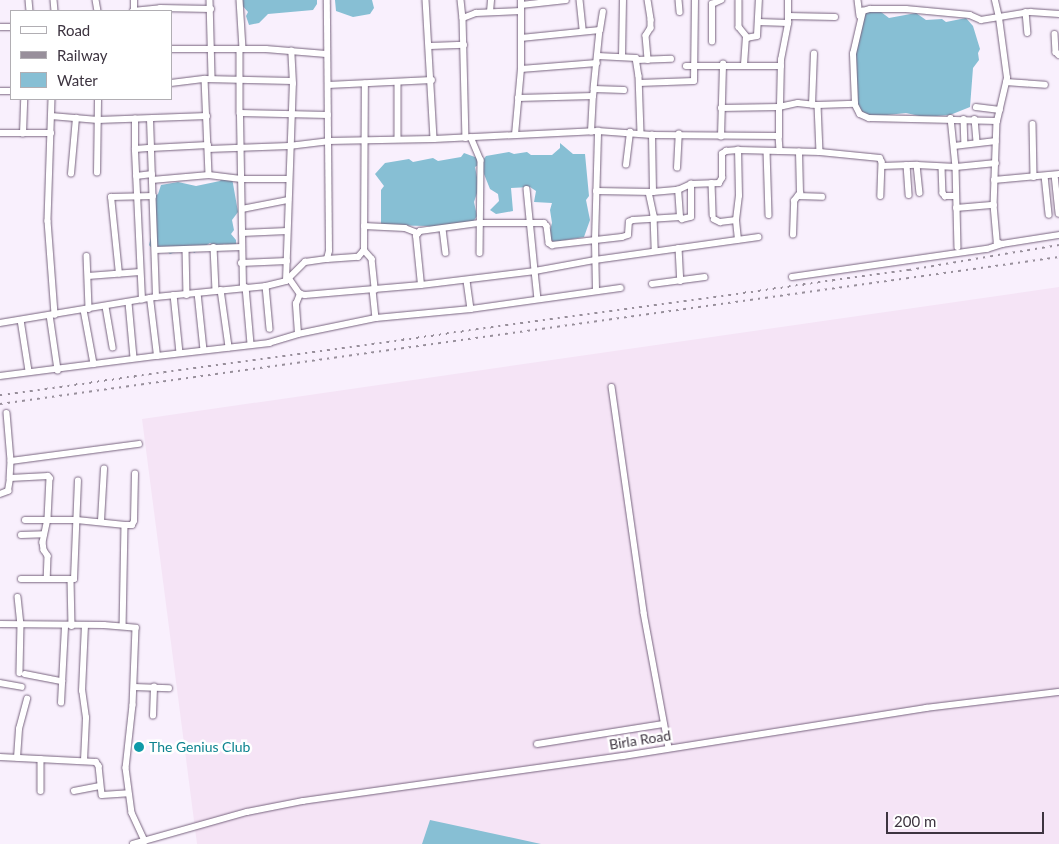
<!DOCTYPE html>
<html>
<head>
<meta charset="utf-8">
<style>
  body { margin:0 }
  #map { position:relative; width:1059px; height:844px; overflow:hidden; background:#f9f0fd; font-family:Lato,sans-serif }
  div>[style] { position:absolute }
  .industrial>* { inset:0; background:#f5e4f6 }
  .water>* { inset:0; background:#87bfd4 }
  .roads { filter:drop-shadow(0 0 1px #77637e) drop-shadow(0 0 1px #77637e) }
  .minor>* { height:5.5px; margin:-2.75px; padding:0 2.75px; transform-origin:2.75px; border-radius:2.75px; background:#fff }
  .rail>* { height:2px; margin-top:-1px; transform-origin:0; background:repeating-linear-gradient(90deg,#988f9b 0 2.5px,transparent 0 7.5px) }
  .dots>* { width:14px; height:14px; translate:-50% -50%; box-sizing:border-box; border:2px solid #fff; border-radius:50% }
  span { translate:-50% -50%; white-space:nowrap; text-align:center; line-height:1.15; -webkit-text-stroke:5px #fff; paint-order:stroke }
  .street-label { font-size:14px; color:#3d3440 }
  .culture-label { font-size:14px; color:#0d838f }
  .left { translate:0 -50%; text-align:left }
  .legend { position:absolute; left:10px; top:10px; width:162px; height:90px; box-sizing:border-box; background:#fff; border:1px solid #b1aeb3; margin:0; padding:6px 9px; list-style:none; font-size:15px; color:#3d3440 }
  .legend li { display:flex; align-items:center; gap:10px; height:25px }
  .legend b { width:25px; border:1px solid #b1aeb3 }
  .scale { position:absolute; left:886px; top:812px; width:158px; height:22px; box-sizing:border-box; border:2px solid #3d3440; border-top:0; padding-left:6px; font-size:15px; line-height:18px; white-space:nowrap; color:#3d3440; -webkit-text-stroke:4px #fff; paint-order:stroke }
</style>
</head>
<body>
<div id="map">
  <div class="industrial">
    <div style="clip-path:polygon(1059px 287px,1059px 844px,197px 844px,142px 419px)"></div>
  </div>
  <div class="water">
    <div style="clip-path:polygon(240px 0,317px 0,317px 4px,313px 10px,268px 14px,259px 23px,249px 25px,246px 16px,248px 12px,240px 3px)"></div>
    <div style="clip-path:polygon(335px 0,372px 0,374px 8px,370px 14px,353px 17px,336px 11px)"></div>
    <div style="clip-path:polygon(877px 9px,889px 18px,916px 13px,926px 20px,942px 19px,946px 22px,966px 18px,973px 26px,980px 49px,978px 53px,979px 60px,973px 68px,970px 107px,950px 115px,924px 117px,906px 113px,868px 117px,857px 106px,855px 54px,862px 14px)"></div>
    <div style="clip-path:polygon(560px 143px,573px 154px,585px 154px,589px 196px,586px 200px,590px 220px,584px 237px,554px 242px,548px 238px,552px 223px,550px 210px,552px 203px,534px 202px,536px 191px,530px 187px,511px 188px,513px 211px,496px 214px,490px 210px,499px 201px,498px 194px,490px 189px,480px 164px,475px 167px,479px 187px,474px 202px,477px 216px,473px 222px,436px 232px,428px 226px,381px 225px,381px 190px,384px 186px,375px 174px,385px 163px,409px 159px,413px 162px,433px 158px,438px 161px,461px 157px,464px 153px,483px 160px,486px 156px,509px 152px,514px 154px,527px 152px,531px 155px,552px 155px,560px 148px)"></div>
    <div style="clip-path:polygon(223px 177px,232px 178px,238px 212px,232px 220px,234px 230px,231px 234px,236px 240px,236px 249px,224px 244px,218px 249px,210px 243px,194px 253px,190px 247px,170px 254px,166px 251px,156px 253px,149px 245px,153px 230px,151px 199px,158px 194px,161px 185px,178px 182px,196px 186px,220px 181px)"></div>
    <div style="clip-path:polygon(430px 820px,541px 844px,422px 844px)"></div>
  </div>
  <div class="roads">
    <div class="minor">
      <div style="left:29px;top:0;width:11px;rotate:85deg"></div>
      <div style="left:54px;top:0;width:11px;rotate:85deg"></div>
      <div style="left:96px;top:0;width:11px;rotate:80deg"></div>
      <div style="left:210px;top:0;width:79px;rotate:88.5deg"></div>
      <div style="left:240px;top:0;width:49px;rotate:86.5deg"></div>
      <div style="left:426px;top:0;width:139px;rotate:86.7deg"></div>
      <div style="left:461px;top:0;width:18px;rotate:84deg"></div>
      <div style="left:463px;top:18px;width:14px;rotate:-21deg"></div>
      <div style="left:476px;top:13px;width:45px;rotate:-2.5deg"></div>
      <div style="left:580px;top:0;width:31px;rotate:84deg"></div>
      <div style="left:648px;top:0;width:20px;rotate:81deg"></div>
      <div style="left:651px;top:20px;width:8px;rotate:90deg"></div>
      <div style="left:651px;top:28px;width:9px;rotate:122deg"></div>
      <div style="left:646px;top:36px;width:24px;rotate:85deg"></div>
      <div style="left:679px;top:0;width:12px;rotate:85deg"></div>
      <div style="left:739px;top:0;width:27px;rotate:90deg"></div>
      <div style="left:739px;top:27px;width:14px;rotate:51deg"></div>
      <div style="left:858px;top:0;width:16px;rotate:83deg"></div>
      <div style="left:521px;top:5px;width:45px;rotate:-6.3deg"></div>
      <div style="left:134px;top:10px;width:10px;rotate:-90deg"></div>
      <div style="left:133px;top:11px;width:27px;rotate:-6deg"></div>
      <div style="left:160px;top:8px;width:51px;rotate:1.1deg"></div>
      <div style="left:490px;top:12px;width:12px;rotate:-85deg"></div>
      <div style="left:1026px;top:12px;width:21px;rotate:85deg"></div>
      <div style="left:788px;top:16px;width:47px;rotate:1.2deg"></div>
      <div style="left:463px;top:18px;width:120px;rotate:88.6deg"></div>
      <div style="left:758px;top:22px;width:30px;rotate:2deg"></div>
      <div style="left:0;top:27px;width:11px"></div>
      <div style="left:600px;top:30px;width:18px;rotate:-81deg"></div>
      <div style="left:1055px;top:34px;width:18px;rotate:87deg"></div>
      <div style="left:1056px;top:52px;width:4px;rotate:45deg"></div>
      <div style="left:521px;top:38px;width:79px;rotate:-5.8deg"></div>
      <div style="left:600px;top:30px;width:59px;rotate:95.8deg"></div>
      <div style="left:712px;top:42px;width:38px;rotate:-90deg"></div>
      <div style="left:712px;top:4px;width:10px;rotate:-24deg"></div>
      <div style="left:430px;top:46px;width:34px;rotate:-2deg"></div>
      <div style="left:171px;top:49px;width:95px"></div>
      <div style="left:266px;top:49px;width:60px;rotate:4.8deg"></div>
      <div style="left:240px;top:49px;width:64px;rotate:90deg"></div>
      <div style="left:598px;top:56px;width:38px;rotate:3deg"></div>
      <div style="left:636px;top:58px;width:18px;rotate:81deg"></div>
      <div style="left:639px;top:76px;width:57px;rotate:88deg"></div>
      <div style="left:622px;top:57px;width:57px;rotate:-89deg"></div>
      <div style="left:637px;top:60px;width:34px;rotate:-2deg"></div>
      <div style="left:744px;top:65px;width:27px;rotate:-86deg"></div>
      <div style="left:746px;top:38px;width:11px;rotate:-10deg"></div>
      <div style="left:757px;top:36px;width:36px;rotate:-87deg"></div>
      <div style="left:686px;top:66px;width:95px"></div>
      <div style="left:521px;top:69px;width:76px;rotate:-4.5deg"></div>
      <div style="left:205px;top:79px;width:96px;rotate:87.6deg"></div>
      <div style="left:398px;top:82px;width:57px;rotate:90deg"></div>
      <div style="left:1006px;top:82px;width:39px;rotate:4deg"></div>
      <div style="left:171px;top:83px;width:34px;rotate:-7deg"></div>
      <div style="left:205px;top:79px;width:87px;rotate:1.3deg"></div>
      <div style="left:639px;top:83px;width:55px;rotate:-2.1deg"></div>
      <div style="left:694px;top:81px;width:81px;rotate:-89.3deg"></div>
      <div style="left:328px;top:85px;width:104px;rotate:-2.8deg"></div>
      <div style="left:0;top:91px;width:11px"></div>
      <div style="left:518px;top:98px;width:75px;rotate:-1.5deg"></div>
      <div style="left:593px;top:96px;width:7px;rotate:-82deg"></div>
      <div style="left:594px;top:89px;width:30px;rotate:2deg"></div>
      <div style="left:52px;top:99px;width:122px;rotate:91.9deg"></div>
      <div style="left:48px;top:221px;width:94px;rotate:85.7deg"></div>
      <div style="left:855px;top:104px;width:50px;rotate:-92.3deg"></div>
      <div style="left:853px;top:54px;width:44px;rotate:-76.9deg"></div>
      <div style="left:863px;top:11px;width:7px;rotate:-16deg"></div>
      <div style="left:870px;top:9px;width:36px"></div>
      <div style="left:906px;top:9px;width:64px;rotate:5.4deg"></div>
      <div style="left:970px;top:15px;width:12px;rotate:24deg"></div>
      <div style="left:981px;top:20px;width:50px;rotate:-9.3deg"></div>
      <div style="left:1030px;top:12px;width:29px;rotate:4deg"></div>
      <div style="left:780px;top:105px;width:45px;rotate:-88.7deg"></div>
      <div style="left:781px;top:60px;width:38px;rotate:-79deg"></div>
      <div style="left:788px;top:23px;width:23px;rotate:-90deg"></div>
      <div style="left:812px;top:105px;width:51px;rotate:-87.8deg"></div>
      <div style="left:818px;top:105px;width:47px;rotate:87.6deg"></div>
      <div style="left:976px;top:107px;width:24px;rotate:7deg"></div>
      <div style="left:721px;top:108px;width:58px;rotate:-1deg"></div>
      <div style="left:51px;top:116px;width:47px;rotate:4.9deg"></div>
      <div style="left:98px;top:120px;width:109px;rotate:-2.1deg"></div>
      <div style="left:951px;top:118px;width:49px;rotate:84.2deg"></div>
      <div style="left:956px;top:167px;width:80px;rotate:88.6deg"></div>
      <div style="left:964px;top:119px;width:25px;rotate:88deg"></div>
      <div style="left:975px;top:119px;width:23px;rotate:85deg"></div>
      <div style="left:997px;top:121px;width:84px;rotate:92deg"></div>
      <div style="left:994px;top:205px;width:37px;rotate:85deg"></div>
      <div style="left:997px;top:242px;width:5px;rotate:22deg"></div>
      <div style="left:1002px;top:244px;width:58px;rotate:-9deg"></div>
      <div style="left:1033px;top:124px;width:53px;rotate:88.9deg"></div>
      <div style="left:591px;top:132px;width:36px;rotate:-87deg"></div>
      <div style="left:0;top:133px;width:51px"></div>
      <div style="left:23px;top:134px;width:35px;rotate:-88deg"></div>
      <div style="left:515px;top:135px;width:66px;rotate:-84.8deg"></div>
      <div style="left:521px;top:69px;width:69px;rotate:-90deg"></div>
      <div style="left:779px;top:136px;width:15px;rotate:86deg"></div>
      <div style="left:471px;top:137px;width:25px;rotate:67deg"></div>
      <div style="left:481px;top:160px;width:93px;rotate:90.6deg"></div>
      <div style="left:721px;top:137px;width:73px;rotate:-88.4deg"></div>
      <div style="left:954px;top:146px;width:42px;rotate:-6.8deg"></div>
      <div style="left:135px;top:149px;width:30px;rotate:-90deg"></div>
      <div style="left:208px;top:149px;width:81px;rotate:-2.1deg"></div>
      <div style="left:289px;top:146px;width:39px;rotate:-7deg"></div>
      <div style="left:328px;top:141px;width:106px;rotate:-1.1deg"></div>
      <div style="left:434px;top:139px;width:164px;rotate:-2.8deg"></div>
      <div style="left:598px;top:131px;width:54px;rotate:4.2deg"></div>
      <div style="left:652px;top:135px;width:127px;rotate:0.5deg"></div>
      <div style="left:779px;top:136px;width:29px;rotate:-90deg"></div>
      <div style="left:779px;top:107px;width:19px;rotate:-12deg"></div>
      <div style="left:798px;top:103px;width:20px;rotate:6deg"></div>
      <div style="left:818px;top:105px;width:37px;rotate:-2deg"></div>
      <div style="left:855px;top:104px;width:11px;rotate:63deg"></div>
      <div style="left:860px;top:114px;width:10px;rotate:24deg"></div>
      <div style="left:869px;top:118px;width:128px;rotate:1.3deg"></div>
      <div style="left:997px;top:121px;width:44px;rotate:-76.9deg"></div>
      <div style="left:1007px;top:78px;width:61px;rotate:-97.6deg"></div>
      <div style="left:999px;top:18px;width:18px;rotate:-103deg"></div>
      <div style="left:767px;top:151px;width:64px;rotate:88.2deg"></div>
      <div style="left:626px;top:165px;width:33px;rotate:-83deg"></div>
      <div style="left:907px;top:165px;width:30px;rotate:86deg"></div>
      <div style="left:917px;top:165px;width:28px;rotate:84deg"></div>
      <div style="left:882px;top:166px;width:35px;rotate:-2deg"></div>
      <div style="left:917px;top:165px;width:39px;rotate:3deg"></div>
      <div style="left:956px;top:167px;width:40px;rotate:-5.7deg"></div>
      <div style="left:942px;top:167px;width:26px;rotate:88deg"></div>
      <div style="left:943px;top:193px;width:4px;rotate:56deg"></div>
      <div style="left:945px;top:196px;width:11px"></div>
      <div style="left:677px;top:168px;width:34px;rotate:-87deg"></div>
      <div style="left:97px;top:173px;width:74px;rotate:-89.2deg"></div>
      <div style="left:71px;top:174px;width:56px;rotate:-84.9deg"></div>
      <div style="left:1055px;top:175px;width:39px;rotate:84deg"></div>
      <div style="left:136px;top:176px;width:16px;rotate:-7deg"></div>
      <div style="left:1045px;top:176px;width:39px;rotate:84deg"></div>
      <div style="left:152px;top:180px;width:32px;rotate:-92deg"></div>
      <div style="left:151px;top:148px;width:57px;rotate:-3deg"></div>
      <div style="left:994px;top:180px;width:65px;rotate:-5.3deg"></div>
      <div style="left:712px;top:183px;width:32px;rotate:88deg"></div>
      <div style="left:527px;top:189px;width:82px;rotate:84.4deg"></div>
      <div style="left:535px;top:271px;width:61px;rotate:-10.4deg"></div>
      <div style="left:595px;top:260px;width:165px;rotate:-8deg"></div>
      <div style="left:596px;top:191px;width:57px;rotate:1deg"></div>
      <div style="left:653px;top:192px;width:57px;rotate:-91deg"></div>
      <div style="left:649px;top:192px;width:25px;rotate:78deg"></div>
      <div style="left:654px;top:216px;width:35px;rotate:88deg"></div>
      <div style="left:653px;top:192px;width:25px;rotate:-5deg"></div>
      <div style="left:678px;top:190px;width:14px;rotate:-25deg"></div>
      <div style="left:691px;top:184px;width:28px;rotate:-2deg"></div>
      <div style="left:719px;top:183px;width:6px;rotate:-59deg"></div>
      <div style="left:722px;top:178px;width:24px;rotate:-90deg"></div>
      <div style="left:722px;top:154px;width:5px;rotate:-37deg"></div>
      <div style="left:726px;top:151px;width:12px;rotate:-5deg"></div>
      <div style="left:738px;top:150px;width:82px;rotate:1.4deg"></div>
      <div style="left:820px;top:152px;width:60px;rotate:5.7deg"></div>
      <div style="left:880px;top:158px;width:4px;rotate:63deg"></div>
      <div style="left:882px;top:162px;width:34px;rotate:92deg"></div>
      <div style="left:798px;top:196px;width:24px;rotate:2deg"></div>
      <div style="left:956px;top:208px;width:38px;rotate:-5deg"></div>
      <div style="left:242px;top:209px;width:47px;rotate:-11.1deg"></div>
      <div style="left:680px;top:217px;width:3px;rotate:45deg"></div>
      <div style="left:682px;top:219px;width:9px;rotate:-13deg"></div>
      <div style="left:691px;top:217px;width:33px;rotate:-90deg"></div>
      <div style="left:714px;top:219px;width:7px;rotate:27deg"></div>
      <div style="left:720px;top:222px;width:16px;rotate:-7deg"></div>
      <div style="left:364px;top:226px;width:41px;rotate:2.8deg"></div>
      <div style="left:405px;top:228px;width:14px;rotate:21deg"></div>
      <div style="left:443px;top:229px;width:24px;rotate:83deg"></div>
      <div style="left:242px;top:233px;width:45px;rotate:-2.5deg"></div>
      <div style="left:793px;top:235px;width:34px;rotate:-88deg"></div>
      <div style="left:794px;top:201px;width:10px;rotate:-53deg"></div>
      <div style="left:800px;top:193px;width:41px;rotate:-91.4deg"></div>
      <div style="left:738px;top:240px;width:20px;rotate:-96deg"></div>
      <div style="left:736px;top:220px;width:24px;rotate:-83deg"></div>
      <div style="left:739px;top:196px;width:46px;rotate:-91.2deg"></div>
      <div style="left:214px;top:247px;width:44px;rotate:87.4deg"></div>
      <div style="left:679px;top:248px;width:33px;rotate:87deg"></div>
      <div style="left:186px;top:249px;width:46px;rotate:88.8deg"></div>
      <div style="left:155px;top:250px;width:87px;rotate:-2deg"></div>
      <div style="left:364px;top:250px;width:12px;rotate:48deg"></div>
      <div style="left:372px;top:259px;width:31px;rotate:84deg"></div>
      <div style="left:87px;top:256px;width:53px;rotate:87.8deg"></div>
      <div style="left:327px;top:259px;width:31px;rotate:-4deg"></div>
      <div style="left:358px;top:257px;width:9px;rotate:-49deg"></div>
      <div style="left:364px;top:250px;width:166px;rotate:-89.7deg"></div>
      <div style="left:241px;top:263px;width:46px;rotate:-2.5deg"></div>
      <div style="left:119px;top:274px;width:77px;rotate:-95.9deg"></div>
      <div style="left:111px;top:197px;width:42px;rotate:-1.4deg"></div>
      <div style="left:88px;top:276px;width:52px;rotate:-4.4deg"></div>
      <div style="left:792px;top:277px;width:197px;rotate:-8.2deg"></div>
      <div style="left:987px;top:249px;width:16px;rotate:-18deg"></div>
      <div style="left:289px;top:278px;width:19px;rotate:55deg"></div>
      <div style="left:300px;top:294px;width:5px;rotate:11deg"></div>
      <div style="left:305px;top:295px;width:116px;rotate:-4.9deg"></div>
      <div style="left:421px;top:285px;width:49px;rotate:-95.8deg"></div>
      <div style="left:416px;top:236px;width:6px;rotate:-51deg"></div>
      <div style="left:420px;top:231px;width:60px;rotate:-7.7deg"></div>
      <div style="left:479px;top:223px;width:65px"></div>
      <div style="left:544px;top:223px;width:4px;rotate:45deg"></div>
      <div style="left:547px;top:226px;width:17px;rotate:83deg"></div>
      <div style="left:549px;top:243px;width:4px;rotate:34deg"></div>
      <div style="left:552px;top:245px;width:70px;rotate:-6.5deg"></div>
      <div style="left:622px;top:237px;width:6px;rotate:-18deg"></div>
      <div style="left:628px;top:235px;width:13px;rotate:-86deg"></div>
      <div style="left:629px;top:222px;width:4px;rotate:-27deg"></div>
      <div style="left:633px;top:220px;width:47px;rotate:-3.7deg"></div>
      <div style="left:680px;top:217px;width:27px;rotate:-94deg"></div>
      <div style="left:286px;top:281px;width:197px;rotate:-88deg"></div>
      <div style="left:293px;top:84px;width:33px;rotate:-93deg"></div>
      <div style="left:467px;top:281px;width:28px;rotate:82deg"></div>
      <div style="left:652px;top:284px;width:53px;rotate:-7.5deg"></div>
      <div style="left:421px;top:285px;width:115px;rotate:-7deg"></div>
      <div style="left:535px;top:271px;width:28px;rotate:84deg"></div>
      <div style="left:266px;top:286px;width:43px;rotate:84.7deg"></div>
      <div style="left:246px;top:287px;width:57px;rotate:85deg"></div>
      <div style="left:243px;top:288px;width:175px;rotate:-91deg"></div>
      <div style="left:240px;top:113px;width:88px;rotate:1.3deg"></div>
      <div style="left:221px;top:290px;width:58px;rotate:82deg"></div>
      <div style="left:373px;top:290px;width:28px;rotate:84deg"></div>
      <div style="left:596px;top:290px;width:49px;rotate:-91.2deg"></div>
      <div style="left:595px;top:241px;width:110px;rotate:-88.4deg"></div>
      <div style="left:198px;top:293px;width:57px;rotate:84deg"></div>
      <div style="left:174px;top:295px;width:58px;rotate:84.1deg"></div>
      <div style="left:156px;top:297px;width:117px;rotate:-92deg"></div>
      <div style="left:152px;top:180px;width:57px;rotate:-5deg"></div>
      <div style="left:209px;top:175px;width:32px;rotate:7deg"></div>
      <div style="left:241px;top:179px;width:48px"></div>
      <div style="left:142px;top:300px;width:151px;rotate:-92.7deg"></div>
      <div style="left:135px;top:149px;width:16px;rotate:-4deg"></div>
      <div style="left:151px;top:148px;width:28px;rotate:-92deg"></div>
      <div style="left:129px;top:303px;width:55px;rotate:84.8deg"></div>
      <div style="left:106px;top:307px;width:41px;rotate:80.1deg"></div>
      <div style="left:84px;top:310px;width:55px;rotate:79.5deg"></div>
      <div style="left:50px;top:315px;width:56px;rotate:81.7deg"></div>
      <div style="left:21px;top:320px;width:52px;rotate:81.1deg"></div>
      <div style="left:0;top:323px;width:158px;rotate:-9.5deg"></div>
      <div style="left:156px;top:297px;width:111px;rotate:-5.7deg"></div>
      <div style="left:266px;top:286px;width:21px;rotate:-14deg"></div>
      <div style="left:286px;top:281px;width:27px;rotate:-45deg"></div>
      <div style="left:305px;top:262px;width:22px;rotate:-8deg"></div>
      <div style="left:327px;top:259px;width:8px;rotate:-76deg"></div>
      <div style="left:329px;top:251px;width:251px;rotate:-90.5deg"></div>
      <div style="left:298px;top:334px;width:30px;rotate:-94deg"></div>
      <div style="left:296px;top:304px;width:11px;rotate:-68deg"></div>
      <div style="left:157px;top:356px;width:113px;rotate:-6.6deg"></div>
      <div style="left:269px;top:343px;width:30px;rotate:-17deg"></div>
      <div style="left:298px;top:334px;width:80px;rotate:-11.6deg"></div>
      <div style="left:376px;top:318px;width:95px;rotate:-5.4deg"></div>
      <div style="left:471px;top:309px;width:151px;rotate:-8deg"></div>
      <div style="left:0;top:376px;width:158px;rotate:-7.3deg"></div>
      <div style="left:157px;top:356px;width:58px;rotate:-96.9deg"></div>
      <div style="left:612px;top:387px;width:228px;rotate:81.9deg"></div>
      <div style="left:644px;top:613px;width:137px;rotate:79.5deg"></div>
      <div style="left:7px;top:413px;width:48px;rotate:85.2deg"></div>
      <div style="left:11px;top:461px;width:17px;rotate:93deg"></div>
      <div style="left:10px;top:478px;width:38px;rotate:-3deg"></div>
      <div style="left:48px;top:476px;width:3px;rotate:45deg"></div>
      <div style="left:50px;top:478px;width:41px;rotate:92.8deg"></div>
      <div style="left:48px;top:519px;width:24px;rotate:102deg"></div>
      <div style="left:43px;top:542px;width:8px;rotate:83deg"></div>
      <div style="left:44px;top:550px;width:7px;rotate:56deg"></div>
      <div style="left:48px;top:556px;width:23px;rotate:92deg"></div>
      <div style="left:11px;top:461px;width:129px;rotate:-7.6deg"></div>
      <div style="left:0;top:494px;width:9px;rotate:-21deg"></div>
      <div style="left:8px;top:491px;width:13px;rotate:-81deg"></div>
      <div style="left:25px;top:520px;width:52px"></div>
      <div style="left:77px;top:520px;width:48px;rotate:5.9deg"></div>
      <div style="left:125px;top:525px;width:101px;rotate:91.1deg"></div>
      <div style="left:101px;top:521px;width:52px;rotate:-86.7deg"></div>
      <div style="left:125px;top:525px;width:7px"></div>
      <div style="left:132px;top:525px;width:4px;rotate:-63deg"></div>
      <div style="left:134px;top:521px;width:47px;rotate:-88.8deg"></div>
      <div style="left:21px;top:535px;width:23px;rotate:-2deg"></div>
      <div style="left:21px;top:579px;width:53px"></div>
      <div style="left:74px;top:579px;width:98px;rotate:-87.7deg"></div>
      <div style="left:71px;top:579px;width:47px;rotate:88.8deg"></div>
      <div style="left:18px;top:597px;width:27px;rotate:84deg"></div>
      <div style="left:21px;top:624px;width:49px;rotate:91.2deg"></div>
      <div style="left:0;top:624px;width:104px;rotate:0.6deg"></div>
      <div style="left:104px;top:625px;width:32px;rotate:5deg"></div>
      <div style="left:136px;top:628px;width:77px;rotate:92.2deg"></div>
      <div style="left:133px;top:705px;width:63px;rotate:96.3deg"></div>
      <div style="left:126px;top:768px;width:45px;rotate:82.4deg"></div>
      <div style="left:132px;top:813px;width:31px;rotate:65deg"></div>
      <div style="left:25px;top:674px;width:38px;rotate:11deg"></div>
      <div style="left:0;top:683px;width:22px;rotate:10deg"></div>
      <div style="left:134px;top:687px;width:35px;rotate:2deg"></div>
      <div style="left:61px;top:703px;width:77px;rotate:-87deg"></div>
      <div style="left:153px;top:716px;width:29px;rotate:-88deg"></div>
      <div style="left:537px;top:744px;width:128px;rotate:-9deg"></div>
      <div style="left:0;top:757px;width:96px;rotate:3deg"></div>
      <div style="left:96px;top:762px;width:5px;rotate:53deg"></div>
      <div style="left:99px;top:766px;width:29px;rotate:84deg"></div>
      <div style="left:102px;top:795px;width:26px;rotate:-4deg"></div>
      <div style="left:17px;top:758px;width:29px;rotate:-86deg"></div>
      <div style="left:19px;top:729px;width:31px;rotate:-75deg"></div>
      <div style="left:41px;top:759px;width:32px;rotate:90deg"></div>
      <div style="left:84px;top:761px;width:43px;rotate:-87.3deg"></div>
      <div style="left:86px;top:718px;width:27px;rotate:-98deg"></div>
      <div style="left:82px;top:691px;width:65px;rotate:-87.4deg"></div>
      <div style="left:74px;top:791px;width:26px;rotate:-11deg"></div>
      <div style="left:133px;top:844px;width:118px;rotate:-15.7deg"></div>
      <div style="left:247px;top:812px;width:57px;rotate:-11.1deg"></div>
      <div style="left:303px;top:801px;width:323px;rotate:-8deg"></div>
      <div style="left:623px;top:756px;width:307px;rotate:-9deg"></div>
      <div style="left:926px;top:708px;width:134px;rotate:-6.9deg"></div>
    </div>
  </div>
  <div class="rail">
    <div style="left:0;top:395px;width:918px;rotate:-7.83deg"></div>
    <div style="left:909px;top:270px;width:152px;rotate:-9.5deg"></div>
    <div style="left:0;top:404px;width:1069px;rotate:-7.9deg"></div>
  </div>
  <div class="dots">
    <div style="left:139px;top:747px;background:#0f9aa8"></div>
  </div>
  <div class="street-label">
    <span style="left:640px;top:740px;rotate:-9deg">Birla Road</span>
  </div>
  <div class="culture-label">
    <span class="left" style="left:149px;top:747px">The Genius Club</span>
  </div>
  <ul class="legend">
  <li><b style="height:6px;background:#fff"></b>Road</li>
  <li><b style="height:6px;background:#988f9b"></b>Railway</li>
  <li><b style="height:14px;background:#87bfd4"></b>Water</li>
  </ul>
  <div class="scale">200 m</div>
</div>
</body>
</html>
